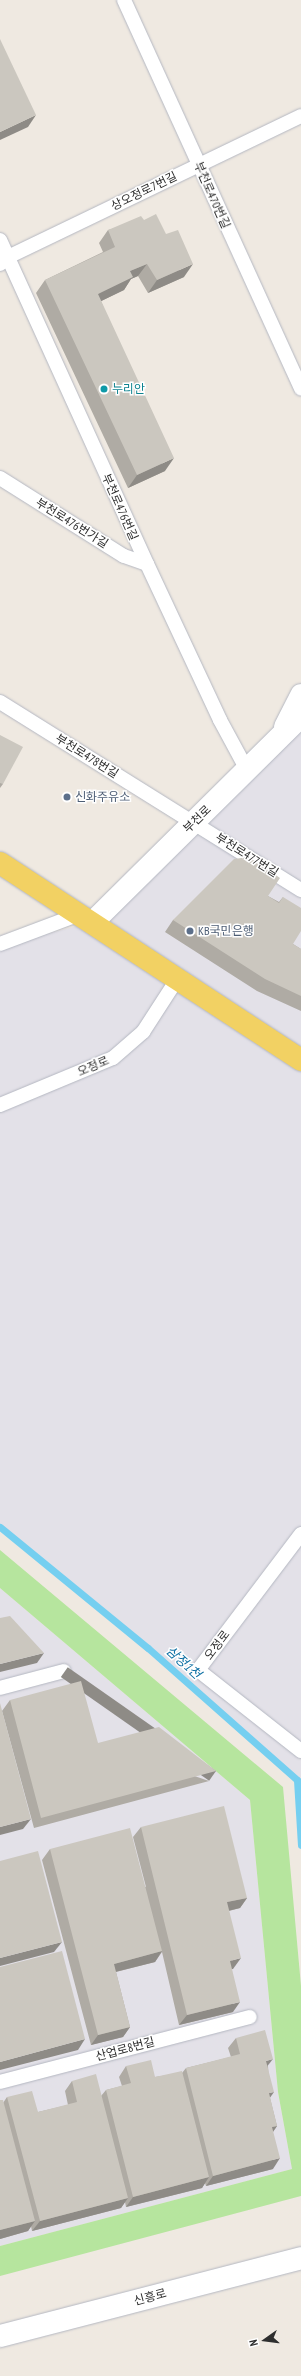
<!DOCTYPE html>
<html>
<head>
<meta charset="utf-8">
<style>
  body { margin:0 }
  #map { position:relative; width:301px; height:2376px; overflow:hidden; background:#efe9e1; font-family:"PT Sans Narrow","Noto Sans KR",sans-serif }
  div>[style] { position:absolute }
  .industrial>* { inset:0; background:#e3e1e8 }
  .green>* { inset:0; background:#b6e59e }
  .stream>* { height:7px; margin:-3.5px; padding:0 3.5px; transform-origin:3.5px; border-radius:3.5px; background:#75cff0 }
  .roads { filter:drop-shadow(0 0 1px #b4b7c1) drop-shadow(0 0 1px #b4b7c1) }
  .service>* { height:14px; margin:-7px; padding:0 7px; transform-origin:7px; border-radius:7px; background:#fff }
  .tertiary>* { height:22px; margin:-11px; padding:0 11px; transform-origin:11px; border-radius:11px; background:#fff }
  .primary>* { height:22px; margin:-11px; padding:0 11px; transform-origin:11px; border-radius:11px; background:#f2d163 }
  .wall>* { inset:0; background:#afaba4 }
  .shaded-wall>* { inset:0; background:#8e8b86; transform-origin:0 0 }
  .building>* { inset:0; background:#cbc7bf }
  .dots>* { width:11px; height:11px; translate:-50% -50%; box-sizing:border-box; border:2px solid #fff; border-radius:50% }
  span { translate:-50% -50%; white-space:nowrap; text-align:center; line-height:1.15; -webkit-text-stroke:3px #fff; paint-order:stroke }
  .street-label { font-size:12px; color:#2e2e2e }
  .culture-label { font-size:12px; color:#0d838f }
  .left { translate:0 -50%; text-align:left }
  .service-label { font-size:12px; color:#4e5e75 }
  .water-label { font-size:13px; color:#0d6fa3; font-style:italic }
  .north { position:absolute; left:245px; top:2320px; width:40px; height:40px; -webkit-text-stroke:3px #fff; paint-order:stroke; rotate:256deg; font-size:11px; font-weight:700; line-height:16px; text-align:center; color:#2e2e2e }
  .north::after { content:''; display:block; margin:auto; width:14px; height:18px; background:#2e2e2e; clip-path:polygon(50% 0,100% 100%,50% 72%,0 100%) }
</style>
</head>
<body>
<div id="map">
  <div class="industrial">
    <div style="clip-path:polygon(301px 723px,301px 1814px,297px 1780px,0 1527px,0 946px,93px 922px)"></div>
    <div style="clip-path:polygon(0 1588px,250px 1800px,278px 2092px,292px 2169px,0 2246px)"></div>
  </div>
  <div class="green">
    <div style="clip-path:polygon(0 1550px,283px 1787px,301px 1986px,301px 2196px,0 2276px,0 2246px,292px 2169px,278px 2092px,250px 1800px,0 1588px)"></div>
  </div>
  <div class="stream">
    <div style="left:0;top:1527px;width:191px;rotate:39.3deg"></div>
    <div style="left:148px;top:1648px;width:199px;rotate:41.5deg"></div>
    <div style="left:297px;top:1780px;width:65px;rotate:86.5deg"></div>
  </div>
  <div class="roads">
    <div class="service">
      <div style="left:124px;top:0;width:427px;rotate:65.5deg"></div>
      <div style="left:0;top:240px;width:356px;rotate:65.6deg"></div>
      <div style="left:147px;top:564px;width:172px;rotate:64.9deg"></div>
      <div style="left:220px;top:720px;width:57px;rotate:61.6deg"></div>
      <div style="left:0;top:264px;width:11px;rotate:-41deg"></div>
      <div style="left:8px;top:257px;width:325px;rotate:-25.7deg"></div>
      <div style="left:0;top:478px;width:146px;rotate:32.2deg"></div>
      <div style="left:124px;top:556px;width:24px;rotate:19deg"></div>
      <div style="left:0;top:702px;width:355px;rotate:32deg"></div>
      <div style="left:0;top:944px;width:85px;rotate:-20.6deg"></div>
      <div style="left:0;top:1105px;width:122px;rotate:-22.6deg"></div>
      <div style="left:113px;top:1058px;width:40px;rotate:-41deg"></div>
      <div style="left:143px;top:1032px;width:64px;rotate:-57.1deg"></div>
      <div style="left:301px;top:1534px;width:171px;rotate:127.1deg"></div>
      <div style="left:198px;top:1670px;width:131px;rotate:38.2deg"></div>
      <div style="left:0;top:1688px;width:66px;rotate:-14.9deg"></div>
      <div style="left:0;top:2082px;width:258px;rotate:-14.6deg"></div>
    </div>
    <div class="tertiary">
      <div style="left:285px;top:727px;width:36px;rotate:-63deg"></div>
      <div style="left:93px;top:922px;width:293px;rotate:-44.7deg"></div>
      <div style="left:0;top:2336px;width:311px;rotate:-14.5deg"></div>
    </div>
    <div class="primary">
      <div style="left:0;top:863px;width:360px;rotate:33.2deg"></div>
    </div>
  </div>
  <div class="wall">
    <div style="clip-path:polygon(144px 220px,184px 277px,148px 293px,138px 276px,131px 279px,124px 290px,101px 301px,165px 471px,128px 488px,36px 293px,45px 280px,103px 252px,99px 243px,108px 230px)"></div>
    <div style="clip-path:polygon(0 735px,3px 784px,0 788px)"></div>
    <div style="clip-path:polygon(268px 896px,279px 902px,283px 897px,293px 944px,301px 949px,301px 1011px,257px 991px,165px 932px,173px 920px)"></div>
    <div style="clip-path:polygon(10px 1700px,98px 1743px,209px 1781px,34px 1828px,2px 1711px)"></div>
    <div style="clip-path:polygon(141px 1827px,247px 1898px,240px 1908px,229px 1911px,233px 1969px,232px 1969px,233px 2012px,179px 2025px,162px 1952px,155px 1962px,116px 1972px,130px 2027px,123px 2037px,91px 2045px,42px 1860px,50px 1849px,146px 1887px,133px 1837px)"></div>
    <div style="clip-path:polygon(236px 2038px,268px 2066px,270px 2098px,277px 2126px,273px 2132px,273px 2169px,206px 2186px,205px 2183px,202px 2188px,126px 2207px,125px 2202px,121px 2208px,32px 2231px,31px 2226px,28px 2231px,0 2239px,0 2100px,3px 2103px,7px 2097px,38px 2112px,68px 2105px,65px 2091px,72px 2081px,101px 2096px,106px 2090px,122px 2086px,119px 2077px,126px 2066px,155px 2077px,182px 2073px,186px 2068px,231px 2057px,228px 2048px)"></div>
  </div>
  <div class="shaded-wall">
    <div style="clip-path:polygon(36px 115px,28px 127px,0 140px,0 132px)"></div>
    <div style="clip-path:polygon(147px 264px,138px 276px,131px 279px,124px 290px,89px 307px,98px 294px,130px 271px)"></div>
    <div style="clip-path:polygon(193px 264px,184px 277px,148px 293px,157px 280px)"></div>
    <div style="clip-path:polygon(174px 458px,165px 471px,128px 488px,137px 475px)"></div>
    <div style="clip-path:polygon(44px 1653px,37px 1663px,0 1672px,0 1664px)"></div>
    <div style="left:216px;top:1771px;width:12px;height:181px;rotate:125deg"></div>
    <div style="clip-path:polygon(31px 1819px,23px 1829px,0 1835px,0 1827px)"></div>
    <div style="clip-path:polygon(247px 1898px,240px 1908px,219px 1913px,227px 1902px)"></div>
    <div style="clip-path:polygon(62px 1942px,54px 1952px,0 1966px,0 1958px)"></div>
    <div style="clip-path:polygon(162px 1951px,155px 1962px,107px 1974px,114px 1964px)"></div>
    <div style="clip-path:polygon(241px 1958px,233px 1969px,222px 1971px,230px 1961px)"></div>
    <div style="clip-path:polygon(240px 2002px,233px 2012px,179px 2025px,187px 2015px)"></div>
    <div style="clip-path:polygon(130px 2027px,123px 2037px,91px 2045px,98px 2035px)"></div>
    <div style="clip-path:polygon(85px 2039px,78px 2050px,0 2070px,0 2062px)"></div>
    <div style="clip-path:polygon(273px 2059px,265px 2069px,266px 2061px)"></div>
    <div style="clip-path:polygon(274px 2092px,267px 2102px,269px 2093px)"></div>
    <div style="clip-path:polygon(277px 2126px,270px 2136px,272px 2127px)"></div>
    <div style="clip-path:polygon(280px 2158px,273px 2169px,206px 2186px,213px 2176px)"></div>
    <div style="clip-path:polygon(209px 2177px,202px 2188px,126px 2207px,133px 2197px)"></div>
    <div style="clip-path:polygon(128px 2198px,121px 2208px,32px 2231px,40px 2221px)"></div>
    <div style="clip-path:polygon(35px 2221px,28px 2231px,0 2239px,0 2230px)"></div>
  </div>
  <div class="building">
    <div style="clip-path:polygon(0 39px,36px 115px,0 132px)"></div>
    <div style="clip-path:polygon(156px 214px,166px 234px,178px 230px,193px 264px,157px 280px,147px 264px,130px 271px,133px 277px,98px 294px,174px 458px,137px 475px,45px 280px,115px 247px,108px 230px,141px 216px,144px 220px)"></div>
    <div style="clip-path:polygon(0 735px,23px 747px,3px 784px,0 783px)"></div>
    <div style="clip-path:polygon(249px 857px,280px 878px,268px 896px,279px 903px,283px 897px,301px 908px,301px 931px,293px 944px,301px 949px,301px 996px,265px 979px,173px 920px,234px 859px)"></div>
    <div style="clip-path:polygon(10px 1616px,44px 1653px,0 1664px,0 1618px)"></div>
    <div style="clip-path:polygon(81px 1681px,98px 1743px,159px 1727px,216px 1771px,41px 1818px,10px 1700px)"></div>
    <div style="clip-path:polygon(0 1703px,31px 1819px,0 1827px)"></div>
    <div style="clip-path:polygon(224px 1806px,247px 1898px,227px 1902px,241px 1958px,230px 1961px,240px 2002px,187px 2015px,141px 1827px)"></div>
    <div style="clip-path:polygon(130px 1828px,162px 1951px,114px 1964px,130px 2027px,98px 2035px,50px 1849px)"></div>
    <div style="clip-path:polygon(38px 1851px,62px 1942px,0 1958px,0 1861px)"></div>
    <div style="clip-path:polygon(62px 1951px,85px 2039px,0 2062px,0 1967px)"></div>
    <div style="clip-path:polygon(265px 2030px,273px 2059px,266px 2061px,274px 2092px,269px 2093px,277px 2126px,272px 2127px,280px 2158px,213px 2176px,186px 2068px,240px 2054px,236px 2038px)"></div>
    <div style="clip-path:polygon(151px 2060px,155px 2077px,182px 2071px,209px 2177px,133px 2197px,106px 2090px,131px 2083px,126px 2066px)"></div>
    <div style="clip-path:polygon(96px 2074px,128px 2198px,40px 2221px,7px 2097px,32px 2091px,38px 2112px,77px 2102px,72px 2081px)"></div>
    <div style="clip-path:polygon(0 2100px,3px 2100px,35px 2221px,0 2230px)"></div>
  </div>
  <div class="dots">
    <div style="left:104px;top:389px;background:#0f9aa8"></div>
    <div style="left:67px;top:797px;background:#5c6f8a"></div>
    <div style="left:190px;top:931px;background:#5c6f8a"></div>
  </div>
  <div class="street-label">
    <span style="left:144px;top:191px;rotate:-26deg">상오정로7번길</span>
    <span style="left:212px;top:195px;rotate:66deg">부천로470번길</span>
    <span style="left:120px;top:507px;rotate:66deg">부천로476번길</span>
    <span style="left:72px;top:523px;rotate:32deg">부천로476번가길</span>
    <span style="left:87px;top:756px;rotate:32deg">부천로478번길</span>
    <span style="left:197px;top:819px;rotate:-44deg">부천로</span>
    <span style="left:247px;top:855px;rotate:32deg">부천로477번길</span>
    <span style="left:93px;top:1066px;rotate:-23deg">오정로</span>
    <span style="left:217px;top:1645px;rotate:-53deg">오정로</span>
    <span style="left:125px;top:2049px;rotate:-15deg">산업로8번길</span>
    <span style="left:150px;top:2297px;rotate:-15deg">신흥로</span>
  </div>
  <div class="culture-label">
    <span class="left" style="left:112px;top:389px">누리안</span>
  </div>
  <div class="service-label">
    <span class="left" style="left:75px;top:797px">신화주유소</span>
    <span class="left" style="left:198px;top:931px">KB국민은행</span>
  </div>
  <div class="water-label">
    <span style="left:183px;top:1663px;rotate:42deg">삼정1천</span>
  </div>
  <div class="north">N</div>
</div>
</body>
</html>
